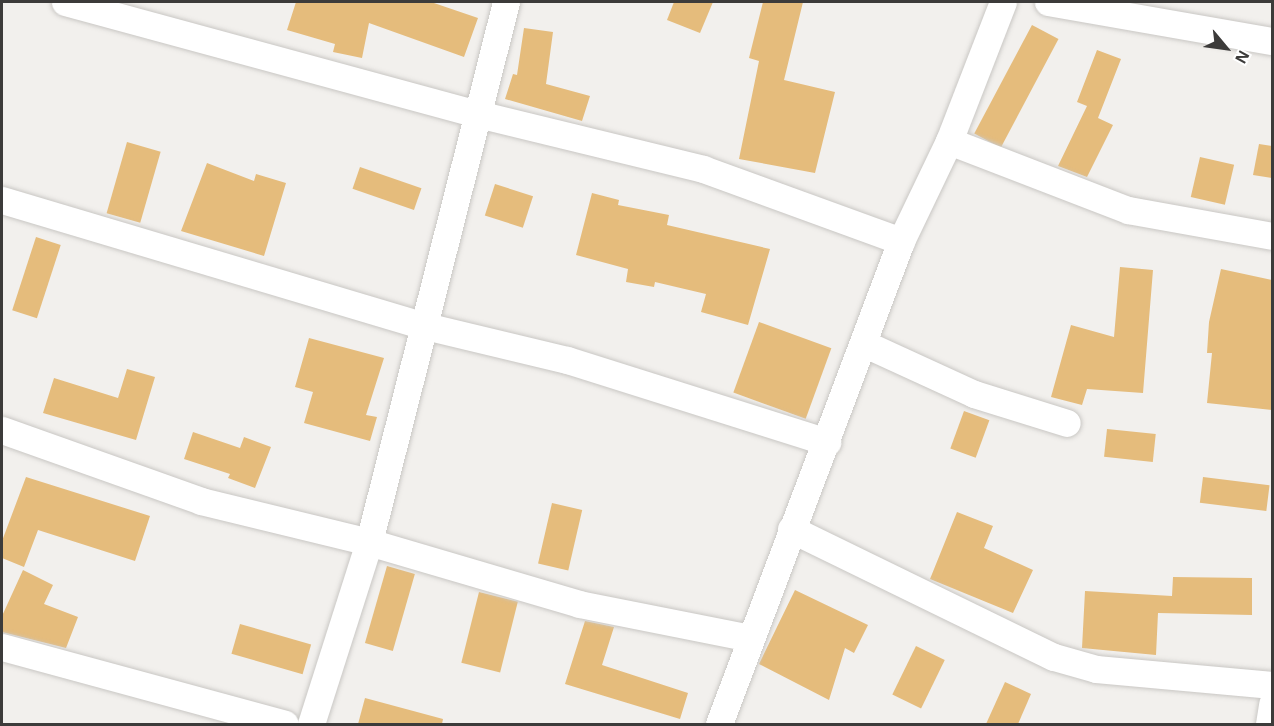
<!DOCTYPE html>
<html>
<head>
<meta charset="utf-8">
<style>
  body { margin:0 }
  #map { position:relative; width:1274px; height:726px; overflow:hidden; background:#f2f0ed; font-family:Helvetica,sans-serif }
  div>[style] { position:absolute }
  .building>* { inset:0; background:#e5bc7c; transform-origin:0 0 }
  .roads { filter:drop-shadow(0 0 2px #c9c7c4) drop-shadow(0 0 2px #c9c7c4) }
  .minor>* { height:27px; margin:-13.5px; padding:0 13.5px; transform-origin:13.5px; border-radius:13.5px; background:#fff }
  span { translate:-50% -50%; white-space:nowrap; text-align:center; line-height:1.15; -webkit-text-stroke:5px #fff; paint-order:stroke }
  .frame { position:absolute; inset:0; border:3px solid #3c3b3a; pointer-events:none }
  .north { position:absolute; left:1196px; top:18px; width:60px; height:60px; -webkit-text-stroke:4px #fff; paint-order:stroke; rotate:119deg; font-size:16px; font-weight:700; line-height:24px; text-align:center; color:#3c3b3a }
  .north::after { content:''; display:block; margin:auto; width:21px; height:27px; background:#3c3b3a; clip-path:polygon(50% 0,100% 100%,50% 72%,0 100%) }
</style>
</head>
<body>
<div id="map">
  <div class="building">
    <div style="clip-path:polygon(296px 2px,431px 2px,478px 18px,464px 57px,369px 23px,362px 58px,333px 52px,335px 44px,287px 30px)"></div>
    <div style="clip-path:polygon(674px 2px,713px 2px,700px 33px,667px 20px)"></div>
    <div style="clip-path:polygon(763px 2px,803px 2px,784px 80px,835px 92px,815px 173px,739px 159px,759px 61px,749px 58px)"></div>
    <div style="left:1032px;top:25px;width:30px;height:123px;rotate:28deg"></div>
    <div style="clip-path:polygon(524px 28px,553px 32px,546px 84px,590px 96px,582px 121px,505px 99px,513px 74px,517px 75px)"></div>
    <div style="clip-path:polygon(1097px 50px,1121px 59px,1098px 118px,1113px 125px,1087px 177px,1058px 166px,1087px 106px,1077px 102px)"></div>
    <div style="left:127px;top:142px;width:35px;height:74px;rotate:16deg"></div>
    <div style="clip-path:polygon(1259px 144px,1272px 146px,1272px 178px,1253px 175px)"></div>
    <div style="left:1200px;top:157px;width:35px;height:41px;rotate:13deg"></div>
    <div style="clip-path:polygon(207px 163px,254px 181px,256px 174px,286px 183px,264px 256px,181px 231px)"></div>
    <div style="left:360px;top:167px;width:65px;height:23px;rotate:19deg"></div>
    <div style="left:495px;top:184px;width:40px;height:33px;rotate:18deg"></div>
    <div style="clip-path:polygon(592px 193px,619px 200px,618px 205px,669px 215px,667px 225px,770px 249px,748px 325px,701px 312px,706px 294px,655px 282px,654px 287px,626px 282px,628px 269px,576px 255px)"></div>
    <div style="left:36px;top:237px;width:26px;height:77px;rotate:18deg"></div>
    <div style="clip-path:polygon(1120px 267px,1153px 270px,1143px 393px,1087px 389px,1082px 405px,1051px 397px,1071px 325px,1114px 337px)"></div>
    <div style="clip-path:polygon(1221px 269px,1272px 280px,1272px 410px,1207px 403px,1212px 353px,1207px 353px,1209px 322px)"></div>
    <div style="left:759px;top:322px;width:77px;height:75px;rotate:20deg"></div>
    <div style="clip-path:polygon(309px 338px,384px 358px,366px 415px,377px 417px,370px 441px,304px 423px,313px 392px,295px 387px)"></div>
    <div style="clip-path:polygon(127px 369px,155px 377px,136px 440px,43px 413px,54px 378px,118px 398px)"></div>
    <div style="left:964px;top:411px;width:27px;height:40px;rotate:20deg"></div>
    <div style="left:1107px;top:429px;width:49px;height:28px;rotate:6deg"></div>
    <div style="clip-path:polygon(193px 432px,240px 448px,244px 437px,271px 447px,255px 488px,228px 478px,230px 474px,184px 459px)"></div>
    <div style="clip-path:polygon(26px 477px,150px 516px,135px 561px,38px 530px,24px 567px,2px 558px,2px 541px)"></div>
    <div style="left:1203px;top:477px;width:67px;height:26px;rotate:7deg"></div>
    <div style="left:552px;top:503px;width:31px;height:62px;rotate:13deg"></div>
    <div style="clip-path:polygon(957px 512px,993px 526px,984px 548px,1033px 570px,1013px 613px,930px 579px)"></div>
    <div style="left:387px;top:566px;width:29px;height:80px;rotate:16deg"></div>
    <div style="clip-path:polygon(23px 570px,53px 585px,44px 604px,78px 617px,66px 648px,2px 632px,2px 616px)"></div>
    <div style="clip-path:polygon(1173px 577px,1252px 578px,1252px 615px,1158px 613px,1156px 655px,1082px 648px,1085px 591px,1172px 596px)"></div>
    <div style="clip-path:polygon(795px 590px,868px 625px,854px 653px,845px 648px,829px 700px,759px 664px)"></div>
    <div style="left:479px;top:592px;width:40px;height:73px;rotate:14deg"></div>
    <div style="clip-path:polygon(585px 621px,614px 627px,602px 665px,688px 693px,680px 719px,565px 684px)"></div>
    <div style="left:240px;top:624px;width:74px;height:31px;rotate:16deg"></div>
    <div style="left:916px;top:646px;width:32px;height:54px;rotate:26deg"></div>
    <div style="clip-path:polygon(1005px 682px,1031px 694px,1018px 724px,986px 724px)"></div>
    <div style="clip-path:polygon(365px 698px,443px 719px,442px 724px,358px 724px)"></div>
  </div>
  <div class="roads">
    <div class="minor">
      <div style="left:65px;top:2px;width:428px;rotate:15.2deg"></div>
      <div style="left:478px;top:114px;width:232px;rotate:13.7deg"></div>
      <div style="left:703px;top:169px;width:211px;rotate:20deg"></div>
      <div style="left:1048px;top:2px;width:227px;rotate:9.9deg"></div>
      <div style="left:949px;top:141px;width:192px;rotate:21.1deg"></div>
      <div style="left:1128px;top:210px;width:146px;rotate:10.2deg"></div>
      <div style="left:2px;top:200px;width:437px;rotate:16.6deg"></div>
      <div style="left:421px;top:325px;width:150px;rotate:13.5deg"></div>
      <div style="left:567px;top:360px;width:273px;rotate:17.5deg"></div>
      <div style="left:865px;top:344px;width:120px;rotate:24.6deg"></div>
      <div style="left:974px;top:394px;width:97px;rotate:17.3deg"></div>
      <div style="left:2px;top:430px;width:211px;rotate:19.6deg"></div>
      <div style="left:201px;top:501px;width:173px;rotate:13.7deg"></div>
      <div style="left:369px;top:542px;width:219px;rotate:16.4deg"></div>
      <div style="left:579px;top:604px;width:174px;rotate:11.2deg"></div>
      <div style="left:791px;top:529px;width:292px;rotate:26deg"></div>
      <div style="left:1054px;top:657px;width:44px;rotate:15.9deg"></div>
      <div style="left:1096px;top:669px;width:177px;rotate:5.2deg"></div>
      <div style="left:2px;top:647px;width:293px;rotate:15.2deg"></div>
      <div style="left:311px;top:724px;width:191px;rotate:-72.3deg"></div>
      <div style="left:369px;top:542px;width:557px;rotate:-75.76deg"></div>
      <div style="left:719px;top:724px;width:516px;rotate:-69.35deg"></div>
      <div style="left:901px;top:241px;width:111px;rotate:-64.4deg"></div>
      <div style="left:949px;top:141px;width:149px;rotate:-68.8deg"></div>
      <div style="left:1269px;top:724px;width:20px;rotate:-81deg"></div>
    </div>
  </div>
  <div class="frame"></div>
  <div class="north">N</div>
</div>
</body>
</html>
